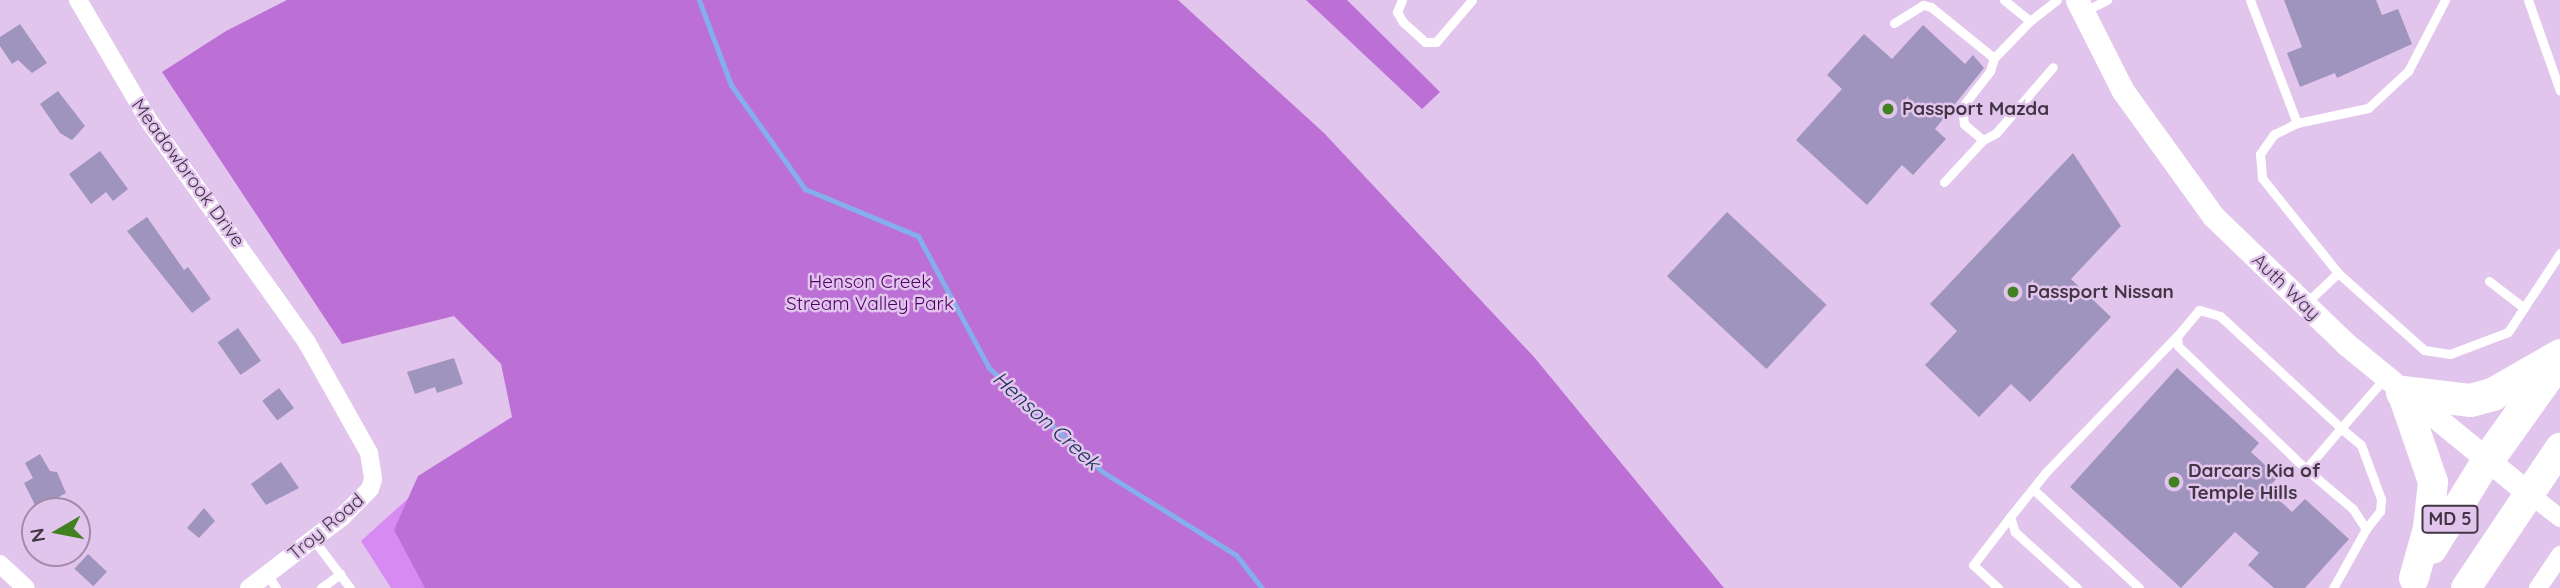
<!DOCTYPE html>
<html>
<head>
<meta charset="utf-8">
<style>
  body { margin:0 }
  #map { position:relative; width:2560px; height:588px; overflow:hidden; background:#e2c5ed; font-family:Quicksand,sans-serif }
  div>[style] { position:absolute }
  .green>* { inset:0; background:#d88af3 }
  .forest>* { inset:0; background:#bc70d6 }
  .stream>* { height:5px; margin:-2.5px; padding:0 2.5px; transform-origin:2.5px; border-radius:2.5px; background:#84afeb }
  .building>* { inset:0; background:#9f94be; transform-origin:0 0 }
  .service>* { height:9px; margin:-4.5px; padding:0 4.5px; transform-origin:4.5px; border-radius:4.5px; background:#fff }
  .minor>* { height:18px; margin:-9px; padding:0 9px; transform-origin:9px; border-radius:9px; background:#fff }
  .tertiary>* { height:23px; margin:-11.5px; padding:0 11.5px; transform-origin:11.5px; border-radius:11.5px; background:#fff }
  .trunk>* { height:30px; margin:-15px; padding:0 15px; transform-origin:15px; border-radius:15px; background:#fff }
  .motorway>* { height:33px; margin:-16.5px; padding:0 16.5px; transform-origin:16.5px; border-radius:16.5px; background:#fff }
  .dots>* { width:19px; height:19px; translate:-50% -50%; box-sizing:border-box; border:4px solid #e2c5ed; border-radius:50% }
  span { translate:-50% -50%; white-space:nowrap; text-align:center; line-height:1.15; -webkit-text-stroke:5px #e2c5ed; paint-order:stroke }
  .shield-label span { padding:2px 5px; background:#e2c5ed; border:2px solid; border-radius:5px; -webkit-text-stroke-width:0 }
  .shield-label { font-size:18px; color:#423646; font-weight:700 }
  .poi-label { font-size:19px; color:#423646; font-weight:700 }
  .left { translate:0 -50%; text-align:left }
  .street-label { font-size:19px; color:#423646 }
  .park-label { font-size:19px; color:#500065 }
  .water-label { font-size:21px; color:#143057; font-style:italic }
  .north { position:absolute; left:21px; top:497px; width:70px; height:70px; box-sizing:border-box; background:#e2c5ed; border:2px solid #a28caa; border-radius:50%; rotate:260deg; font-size:19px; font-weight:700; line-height:28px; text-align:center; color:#423646 }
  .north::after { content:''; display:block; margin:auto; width:24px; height:32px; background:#428120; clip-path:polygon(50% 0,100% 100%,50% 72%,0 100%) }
</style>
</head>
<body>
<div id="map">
  <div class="green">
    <div style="clip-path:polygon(435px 474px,507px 588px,391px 588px,361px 541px)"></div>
  </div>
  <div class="forest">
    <div style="clip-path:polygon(287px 0,1178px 0,1324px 133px,1534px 357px,1724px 588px,425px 588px,394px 530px,418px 476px,512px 417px,501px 364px,454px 316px,342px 344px,162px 72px,226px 31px)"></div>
    <div style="clip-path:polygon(1306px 0,1347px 0,1440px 92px,1422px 109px)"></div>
  </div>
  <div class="stream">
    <div style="left:699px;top:0;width:91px;rotate:69.4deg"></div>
    <div style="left:731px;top:85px;width:128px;rotate:54.6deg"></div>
    <div style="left:805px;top:189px;width:122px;rotate:22.6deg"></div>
    <div style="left:918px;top:236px;width:150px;rotate:61.7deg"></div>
    <div style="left:989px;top:368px;width:154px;rotate:42.4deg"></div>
    <div style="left:1103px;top:472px;width:157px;rotate:32deg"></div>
    <div style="left:1236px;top:555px;width:42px;rotate:51.8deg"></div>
  </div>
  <div class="building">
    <div style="clip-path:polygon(2284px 0,2376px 0,2382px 15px,2398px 9px,2412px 44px,2337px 78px,2335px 73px,2300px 87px,2287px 53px,2302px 47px)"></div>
    <div style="clip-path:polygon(20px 24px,47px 63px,32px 73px,18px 60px,12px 64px,0 46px,0 37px)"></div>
    <div style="clip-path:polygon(1923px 25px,1965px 64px,1973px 55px,1984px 68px,1935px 129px,1946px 139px,1913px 175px,1902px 165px,1867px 205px,1796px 140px,1842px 89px,1827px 75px,1864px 34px,1892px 59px)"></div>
    <div style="clip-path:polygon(58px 91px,85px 126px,72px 140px,60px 133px,40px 104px)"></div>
    <div style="clip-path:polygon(100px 151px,128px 189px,113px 201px,106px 192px,91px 204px,69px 174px)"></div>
    <div style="clip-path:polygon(2073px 153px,2121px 226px,2071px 279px,2111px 317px,2030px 402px,2011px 384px,1979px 417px,1925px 365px,1957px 331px,1930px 304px)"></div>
    <div style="left:1727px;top:212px;width:136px;height:88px;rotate:43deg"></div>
    <div style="clip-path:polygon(147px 217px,184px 270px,188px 267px,211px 299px,192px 313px,127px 231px)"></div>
    <div style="left:238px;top:328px;width:40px;height:25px;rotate:55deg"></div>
    <div style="clip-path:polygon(454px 358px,463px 384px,437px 393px,435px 387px,415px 394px,407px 372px)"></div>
    <div style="clip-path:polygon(2177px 368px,2259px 443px,2251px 452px,2278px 477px,2267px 489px,2292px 512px,2305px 499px,2349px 539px,2305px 588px,2274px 588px,2248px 565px,2259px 553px,2235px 532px,2181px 588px,2070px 487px)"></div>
    <div style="left:279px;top:388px;width:25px;height:21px;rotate:53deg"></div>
    <div style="clip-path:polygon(40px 454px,50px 471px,57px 472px,66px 493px,37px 509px,24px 483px,33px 478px,25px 463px)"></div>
    <div style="clip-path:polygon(281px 462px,299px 488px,266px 505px,251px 484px)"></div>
    <div style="clip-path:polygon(204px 508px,215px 521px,199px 538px,187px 528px)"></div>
    <div style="left:88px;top:554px;width:26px;height:20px;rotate:43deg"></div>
  </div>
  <div class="service">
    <div style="left:1402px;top:0;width:13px;rotate:113deg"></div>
    <div style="left:1397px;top:12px;width:12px;rotate:59deg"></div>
    <div style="left:1403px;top:22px;width:30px;rotate:42deg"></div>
    <div style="left:1425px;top:42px;width:11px"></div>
    <div style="left:1436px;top:42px;width:55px;rotate:-49.4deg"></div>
    <div style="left:2004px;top:0;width:33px;rotate:39deg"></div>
    <div style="left:2030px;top:21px;width:34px;rotate:-38deg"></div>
    <div style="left:2250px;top:0;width:132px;rotate:69.1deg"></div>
    <div style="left:2445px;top:0;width:80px;rotate:117.5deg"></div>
    <div style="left:2408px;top:71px;width:54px;rotate:137.2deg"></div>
    <div style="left:2368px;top:108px;width:73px;rotate:168.1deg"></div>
    <div style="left:2297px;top:123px;width:25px;rotate:154deg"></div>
    <div style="left:2274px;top:134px;width:24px;rotate:125deg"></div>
    <div style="left:2260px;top:154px;width:24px;rotate:85deg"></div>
    <div style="left:2262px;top:178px;width:122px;rotate:51.3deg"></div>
    <div style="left:2338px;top:273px;width:115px;rotate:41.8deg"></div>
    <div style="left:2424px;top:350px;width:26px;rotate:9deg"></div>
    <div style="left:2450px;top:354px;width:62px;rotate:-20.8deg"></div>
    <div style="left:2508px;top:332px;width:95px;rotate:-56.6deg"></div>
    <div style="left:2528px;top:0;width:96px;rotate:70.6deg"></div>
    <div style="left:2085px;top:11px;width:25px;rotate:-27deg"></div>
    <div style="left:1894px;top:23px;width:34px;rotate:-32deg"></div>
    <div style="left:1923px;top:5px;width:8px;rotate:14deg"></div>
    <div style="left:1931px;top:7px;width:81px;rotate:39deg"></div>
    <div style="left:1994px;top:58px;width:52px;rotate:-45.8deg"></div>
    <div style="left:1983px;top:140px;width:15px;rotate:-28deg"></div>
    <div style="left:1996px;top:133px;width:87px;rotate:-49.2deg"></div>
    <div style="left:1944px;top:182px;width:57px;rotate:-47.1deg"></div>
    <div style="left:1983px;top:140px;width:25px;rotate:-140deg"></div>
    <div style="left:1964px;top:124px;width:17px;rotate:-97deg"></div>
    <div style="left:1962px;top:107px;width:46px;rotate:-52.1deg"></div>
    <div style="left:1990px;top:71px;width:14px;rotate:-73deg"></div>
    <div style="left:2489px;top:281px;width:44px;rotate:37.6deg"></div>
    <div style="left:2306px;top:303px;width:44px;rotate:-43.2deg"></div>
    <div style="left:2306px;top:469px;width:62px;rotate:40.4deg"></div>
    <div style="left:2353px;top:509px;width:24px;rotate:57deg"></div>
    <div style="left:2366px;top:529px;width:68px;rotate:119.2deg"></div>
    <div style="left:2033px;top:489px;width:145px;rotate:43deg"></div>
    <div style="left:2366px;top:529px;width:23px;rotate:-52deg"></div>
    <div style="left:2380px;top:511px;width:12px;rotate:-85deg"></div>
    <div style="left:2381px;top:499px;width:58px;rotate:-110.3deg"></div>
    <div style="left:2361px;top:445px;width:26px;rotate:-140deg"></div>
    <div style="left:2341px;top:428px;width:165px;rotate:-137.2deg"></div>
    <div style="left:2220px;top:316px;width:22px;rotate:-164deg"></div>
    <div style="left:2199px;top:310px;width:34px;rotate:130deg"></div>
    <div style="left:2177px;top:336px;width:10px;rotate:84deg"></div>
    <div style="left:2178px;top:346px;width:178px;rotate:43.9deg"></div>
    <div style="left:2306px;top:469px;width:54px;rotate:-49.5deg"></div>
    <div style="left:2341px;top:428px;width:41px;rotate:-48.9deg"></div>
    <div style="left:2368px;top:397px;width:25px;rotate:-48deg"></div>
    <div style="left:313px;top:539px;width:61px;rotate:52.9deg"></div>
    <div style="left:267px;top:574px;width:17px;rotate:57deg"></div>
    <div style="left:321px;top:588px;width:24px;rotate:-36deg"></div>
    <div style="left:1998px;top:588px;width:34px;rotate:-137deg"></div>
    <div style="left:1973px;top:565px;width:61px;rotate:-52.4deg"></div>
    <div style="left:2077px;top:588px;width:84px;rotate:-137.9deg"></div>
    <div style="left:2015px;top:532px;width:16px;rotate:-108deg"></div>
    <div style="left:2010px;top:517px;width:58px;rotate:-51.3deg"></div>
    <div style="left:2046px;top:472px;width:189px;rotate:-46.1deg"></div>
  </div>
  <div class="minor">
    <div style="left:78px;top:0;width:140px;rotate:59.6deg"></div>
    <div style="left:149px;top:121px;width:270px;rotate:54.5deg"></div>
    <div style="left:306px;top:341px;width:129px;rotate:60.6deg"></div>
    <div style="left:369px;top:453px;width:26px;rotate:81deg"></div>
    <div style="left:373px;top:479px;width:10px;rotate:107deg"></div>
    <div style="left:370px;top:489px;width:40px;rotate:135deg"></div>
    <div style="left:342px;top:517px;width:117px;rotate:142.6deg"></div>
    <div style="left:2527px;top:492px;width:42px;rotate:38.2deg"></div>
    <div style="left:0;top:564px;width:35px;rotate:43deg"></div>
    <div style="left:2538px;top:588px;width:40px;rotate:-56deg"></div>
  </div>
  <div class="tertiary">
    <div style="left:2077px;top:0;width:102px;rotate:63.2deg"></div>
    <div style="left:2123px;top:91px;width:154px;rotate:54.2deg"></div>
    <div style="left:2213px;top:216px;width:185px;rotate:43.9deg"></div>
    <div style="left:2346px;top:344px;width:234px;rotate:39.3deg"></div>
  </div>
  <div class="trunk">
    <div style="left:2402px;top:392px;width:95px;rotate:71deg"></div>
    <div style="left:2433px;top:482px;width:46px;rotate:96.2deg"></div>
    <div style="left:2428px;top:528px;width:52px;rotate:105.6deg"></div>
    <div style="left:2432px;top:549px;width:105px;rotate:-58.3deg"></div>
    <div style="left:2466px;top:588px;width:169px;rotate:-56.1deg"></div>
  </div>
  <div class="motorway">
    <div style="left:2402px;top:392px;width:68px;rotate:6.7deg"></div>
    <div style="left:2470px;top:400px;width:23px;rotate:-15deg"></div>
    <div style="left:2492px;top:394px;width:78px;rotate:-29.8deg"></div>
    <div style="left:2487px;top:460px;width:120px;rotate:-54.5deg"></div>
  </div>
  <div class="dots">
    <div style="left:1888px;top:109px;background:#428120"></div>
    <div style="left:2013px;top:292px;background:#428120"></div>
    <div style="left:2174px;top:482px;background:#428120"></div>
  </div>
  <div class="shield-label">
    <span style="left:2450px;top:519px">MD 5</span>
  </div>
  <div class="poi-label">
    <span class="left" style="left:1902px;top:109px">Passport Mazda</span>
    <span class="left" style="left:2027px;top:292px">Passport Nissan</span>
    <span class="left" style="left:2188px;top:482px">Darcars Kia of<br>Temple Hills</span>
  </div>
  <div class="street-label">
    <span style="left:188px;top:173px;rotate:54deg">Meadowbrook Drive</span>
    <span style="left:2286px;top:287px;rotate:44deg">Auth Way</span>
    <span style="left:326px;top:527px;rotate:-40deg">Troy Road</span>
  </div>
  <div class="park-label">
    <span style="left:870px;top:293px">Henson Creek<br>Stream Valley Park</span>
  </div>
  <div class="water-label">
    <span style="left:1047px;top:420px;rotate:42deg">Henson Creek</span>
  </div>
  <div class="north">N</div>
</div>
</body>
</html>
